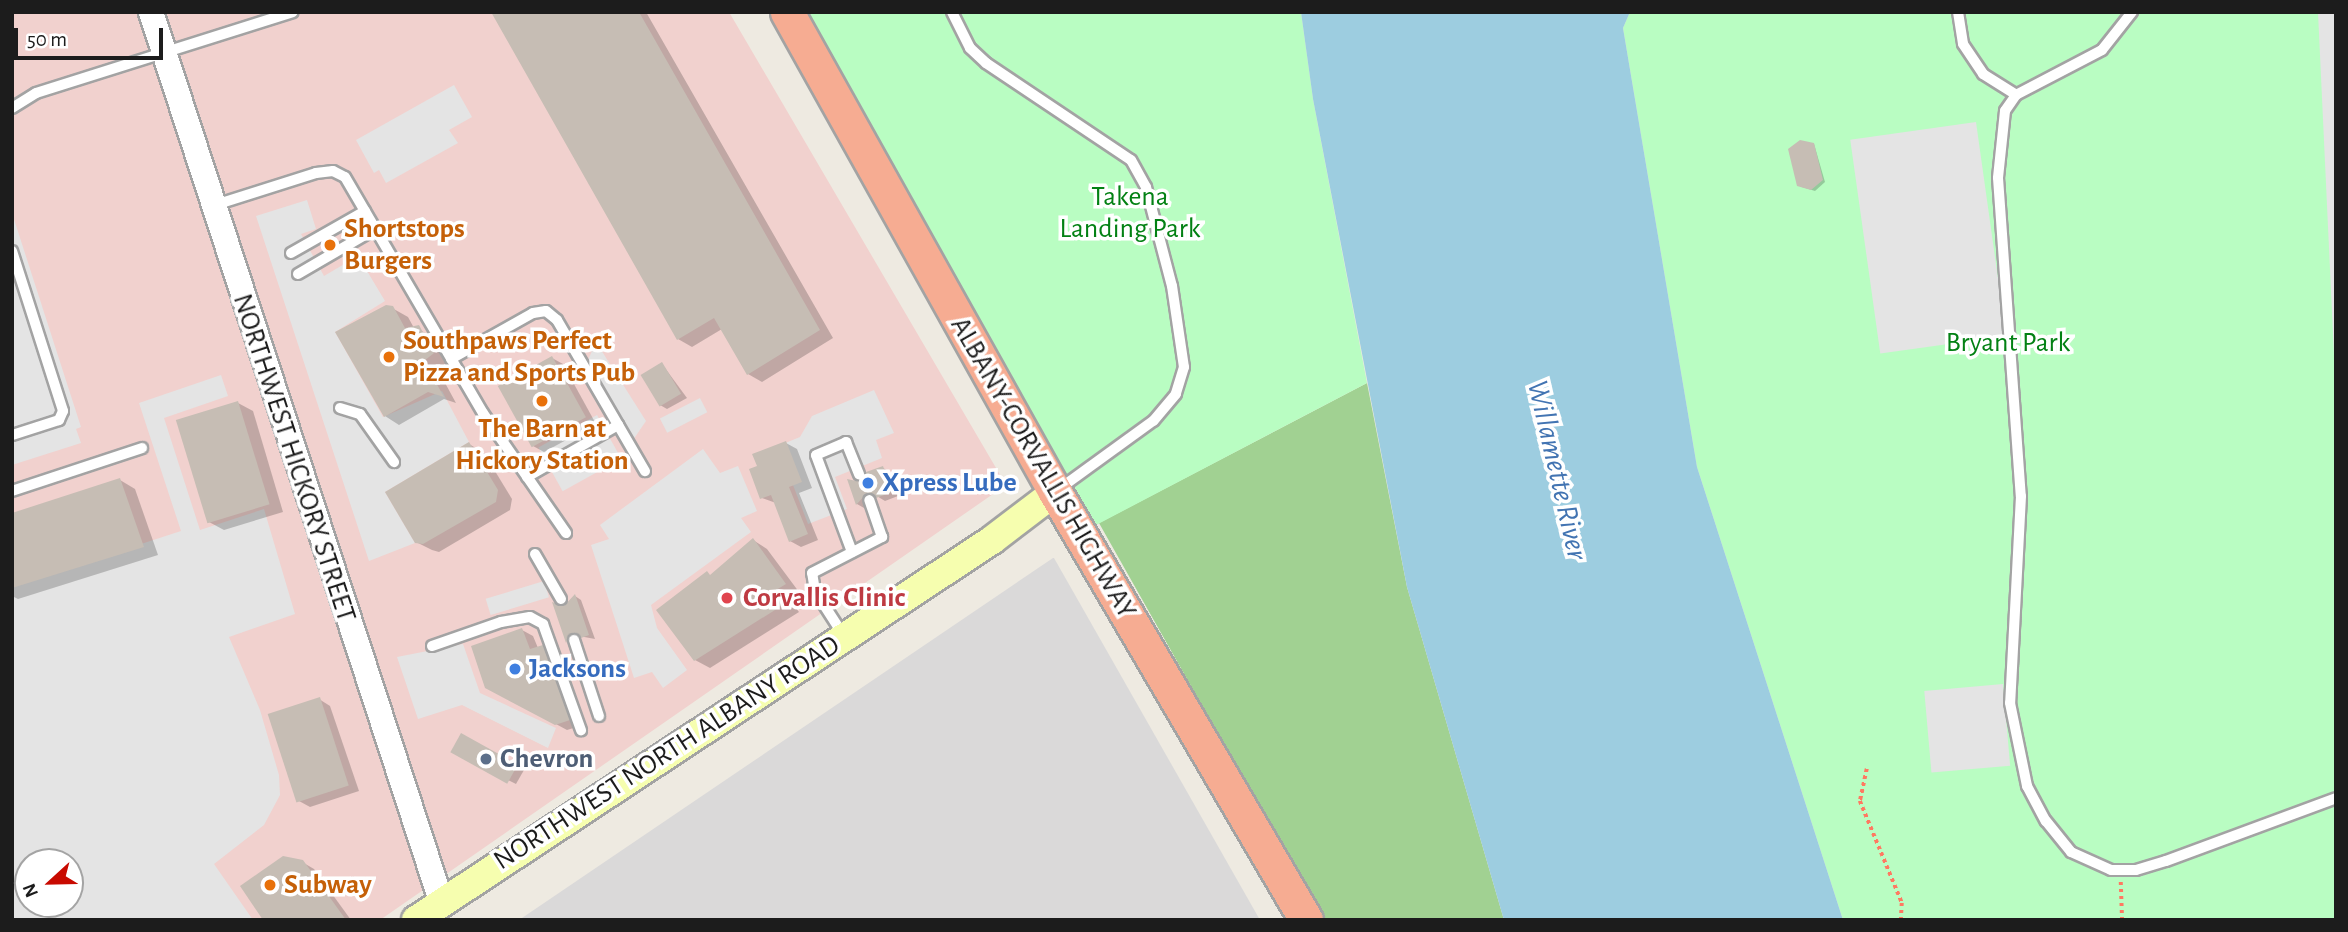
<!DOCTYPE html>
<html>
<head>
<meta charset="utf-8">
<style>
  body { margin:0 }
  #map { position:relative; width:2348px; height:932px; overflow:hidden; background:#eeeae1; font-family:"Alegreya Sans",sans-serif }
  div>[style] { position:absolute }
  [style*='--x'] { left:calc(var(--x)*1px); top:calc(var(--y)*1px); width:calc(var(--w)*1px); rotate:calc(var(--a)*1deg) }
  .residential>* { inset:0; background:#dad9d9 }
  .commercial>* { inset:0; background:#f1d1ce }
  .forest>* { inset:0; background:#a1d192 }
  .park>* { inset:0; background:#b9fdc2 }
  .parking>* { inset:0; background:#e4e4e4; transform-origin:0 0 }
  .water>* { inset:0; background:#9dcde0 }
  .shadow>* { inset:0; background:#0003 }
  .building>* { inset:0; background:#c6bdb4; transform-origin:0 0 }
  .path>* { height:3.5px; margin-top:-1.75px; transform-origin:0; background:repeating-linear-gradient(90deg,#ff7961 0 3.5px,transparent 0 7px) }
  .roads { filter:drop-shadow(2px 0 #a3a3a3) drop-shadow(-2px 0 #a3a3a3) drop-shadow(0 2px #a3a3a3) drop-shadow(0 -2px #a3a3a3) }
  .service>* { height:10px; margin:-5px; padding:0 5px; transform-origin:5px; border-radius:5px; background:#fff }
  .tertiary>* { height:24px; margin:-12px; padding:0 12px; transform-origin:12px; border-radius:12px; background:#fff }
  .secondary>* { height:28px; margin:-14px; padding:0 14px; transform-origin:14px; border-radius:14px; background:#f6feaf }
  .trunk>* { height:33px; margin:-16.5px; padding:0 16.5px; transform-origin:16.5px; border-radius:16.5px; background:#f6ac92 }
  .dots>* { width:19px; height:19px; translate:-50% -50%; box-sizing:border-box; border:4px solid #fff; border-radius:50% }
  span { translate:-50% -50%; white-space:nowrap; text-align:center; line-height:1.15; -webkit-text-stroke:7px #fff; paint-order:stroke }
  .park-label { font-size:28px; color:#038114 }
  .food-label { font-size:28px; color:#c56008; font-weight:700 }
  .left { translate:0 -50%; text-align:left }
  .street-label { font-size:28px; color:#1c1c1c }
  .shop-label { font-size:28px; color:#366cbe; font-weight:700 }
  .health-label { font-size:28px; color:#be3a42; font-weight:700 }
  .service-label { font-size:28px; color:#4e5e75; font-weight:700 }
  .water-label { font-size:30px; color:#4274b2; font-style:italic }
  .frame { position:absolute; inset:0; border:14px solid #1c1c1c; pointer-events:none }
  .north { position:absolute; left:14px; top:848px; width:70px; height:70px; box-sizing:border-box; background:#fff; border:2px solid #a4a4a4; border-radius:50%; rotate:248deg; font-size:19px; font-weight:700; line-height:28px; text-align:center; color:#1c1c1c }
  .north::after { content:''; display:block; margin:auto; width:24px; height:32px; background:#c80a00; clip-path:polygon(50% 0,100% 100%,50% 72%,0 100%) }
  .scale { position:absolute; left:14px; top:28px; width:149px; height:32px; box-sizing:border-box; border:4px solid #1c1c1c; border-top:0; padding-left:9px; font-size:21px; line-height:24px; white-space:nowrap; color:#1c1c1c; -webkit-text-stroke:5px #fff; paint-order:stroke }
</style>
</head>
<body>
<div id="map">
  <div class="residential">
    <div style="clip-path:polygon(1054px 558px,1260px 920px,519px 920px,1053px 558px)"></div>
  </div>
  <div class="commercial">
    <div style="clip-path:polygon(evenodd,12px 12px,729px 12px,1006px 485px,380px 920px,12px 920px,12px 12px,28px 862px,70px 862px,70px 904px,28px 904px,28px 862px)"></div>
  </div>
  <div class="forest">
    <div style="clip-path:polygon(1367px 383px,1407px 587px,1504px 920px,1323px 920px,1099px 523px)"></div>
  </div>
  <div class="park">
    <div style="clip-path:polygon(787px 12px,1301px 12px,1313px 99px,1367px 383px,1079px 534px)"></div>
    <div style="clip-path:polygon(1630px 12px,2336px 12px,2336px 920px,1843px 920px,1697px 467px,1623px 28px)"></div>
  </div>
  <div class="parking">
    <div style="clip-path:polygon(2318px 12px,2336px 12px,2336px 398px)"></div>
    <div style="clip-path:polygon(454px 85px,472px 117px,449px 130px,458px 143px,386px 183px,379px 170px,374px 173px,356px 140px)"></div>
    <div style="left:1976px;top:122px;width:216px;height:127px;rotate:82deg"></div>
    <div style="clip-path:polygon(307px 200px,316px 229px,301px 234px,324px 276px,358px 256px,385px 301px,335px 332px,383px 417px,442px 391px,469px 442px,385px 492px,415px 543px,369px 561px,256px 216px)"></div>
    <div style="clip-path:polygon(12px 213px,81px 427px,76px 429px,81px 443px,12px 465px)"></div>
    <div style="clip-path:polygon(596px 342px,646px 421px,633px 440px,588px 360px)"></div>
    <div style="clip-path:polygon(evenodd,221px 375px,228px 396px,164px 418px,200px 530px,264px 509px,295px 614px,229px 637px,260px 710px,279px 775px,280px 795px,264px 825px,214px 864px,253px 920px,12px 920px,12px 586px,181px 531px,139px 403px,221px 375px,28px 862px,70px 862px,70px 904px,28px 904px,28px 862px)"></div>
    <div style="clip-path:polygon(874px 390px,894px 433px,876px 440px,882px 458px,835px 477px,847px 509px,808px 524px,778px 446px,800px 437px,812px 416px)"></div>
    <div style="left:700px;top:398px;width:16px;height:45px;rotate:63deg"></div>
    <div style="left:597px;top:415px;width:50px;height:67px;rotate:61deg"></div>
    <div style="clip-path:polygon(703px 449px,720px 473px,738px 466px,757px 511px,741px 518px,751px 532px,651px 605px,657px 628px,687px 670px,663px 688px,652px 672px,634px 678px,591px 545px,609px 539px,600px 525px)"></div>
    <div style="left:544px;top:581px;width:17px;height:61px;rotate:73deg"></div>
    <div style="clip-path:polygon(463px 644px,480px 693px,556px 728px,548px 748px,462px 705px,418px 719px,397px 657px)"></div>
    <div style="left:2003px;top:684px;width:82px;height:79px;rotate:85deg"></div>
  </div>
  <div class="water">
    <div style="clip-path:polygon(1301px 12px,1630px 12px,1623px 28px,1697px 467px,1843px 920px,1504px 920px,1407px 587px,1313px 99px)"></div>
  </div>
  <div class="shadow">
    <div style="clip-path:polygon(493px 12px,646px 12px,833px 338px,762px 382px,748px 374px,722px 329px,692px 347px,678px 339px)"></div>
    <div style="clip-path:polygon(1814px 144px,1825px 182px,1815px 191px,1802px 187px)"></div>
    <div style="clip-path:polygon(392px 308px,408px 317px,414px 328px,433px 336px,448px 361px,438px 370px,456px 403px,444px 399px,399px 425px,385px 416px)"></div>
    <div style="clip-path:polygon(552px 358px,563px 364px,596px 424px,544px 452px,533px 446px)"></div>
    <div style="clip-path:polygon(662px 364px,687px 398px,667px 409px,660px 405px)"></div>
    <div style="clip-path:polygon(238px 403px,253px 411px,283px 512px,224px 530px,209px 522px)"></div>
    <div style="clip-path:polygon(786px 443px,797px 449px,812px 488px,799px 493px,818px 540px,801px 547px,790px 541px,776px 503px,762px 498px,759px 467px)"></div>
    <div style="clip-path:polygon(469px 444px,484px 453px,512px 499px,510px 510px,439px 552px,432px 550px,416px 542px)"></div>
    <div style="clip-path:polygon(883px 468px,890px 472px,898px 496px,885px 501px,875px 495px,864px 508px,857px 504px,849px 482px,862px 484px)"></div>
    <div style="clip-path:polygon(120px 480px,135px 489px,158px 555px,18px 599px,12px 596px,12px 517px)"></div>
    <div style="clip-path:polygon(753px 540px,767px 549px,799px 592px,789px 599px,799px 612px,710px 668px,695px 660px,712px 576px)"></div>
    <div style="clip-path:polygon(575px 596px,581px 600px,595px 639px,579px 636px,574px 646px,568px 642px,554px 605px,565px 608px)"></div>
    <div style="clip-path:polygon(522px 630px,533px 636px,538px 648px,553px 653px,580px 726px,567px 730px,498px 693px)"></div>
    <div style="clip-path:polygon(319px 699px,330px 706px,359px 791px,310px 807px,299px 801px)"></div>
    <div style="clip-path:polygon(462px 736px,524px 770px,516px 784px,461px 757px)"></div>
    <div style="clip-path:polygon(302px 862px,314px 869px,351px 920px,265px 920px)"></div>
  </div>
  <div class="building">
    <div style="clip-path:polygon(491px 12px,639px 12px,820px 330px,747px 375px,714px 318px,677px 340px)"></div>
    <div style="clip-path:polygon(1800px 140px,1814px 143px,1823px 180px,1811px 190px,1797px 186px,1788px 149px)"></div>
    <div style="clip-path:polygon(386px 305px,393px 306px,405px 328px,419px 325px,434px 353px,424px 361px,444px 397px,428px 392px,384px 417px,335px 332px)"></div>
    <div style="left:552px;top:356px;width:70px;height:62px;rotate:61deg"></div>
    <div style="left:662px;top:362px;width:37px;height:25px;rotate:59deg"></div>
    <div style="left:238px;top:401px;width:108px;height:65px;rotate:73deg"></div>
    <div style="clip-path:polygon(786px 441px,802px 482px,789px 487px,808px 534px,789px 542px,771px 495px,760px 499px,749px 469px,757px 466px,752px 454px)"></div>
    <div style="clip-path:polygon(469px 442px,498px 490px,496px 502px,423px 544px,415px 543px,385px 492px)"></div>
    <div style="clip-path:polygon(883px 466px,892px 492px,876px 498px,867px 493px,856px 505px,847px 479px,861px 482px,866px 472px)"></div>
    <div style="clip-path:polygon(120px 478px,144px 547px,12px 588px,12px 513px)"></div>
    <div style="clip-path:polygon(753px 538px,786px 584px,776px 590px,786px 603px,694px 661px,656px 610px,707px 571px,710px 575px)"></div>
    <div style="clip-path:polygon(575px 594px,589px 635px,581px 638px,571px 633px,566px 643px,552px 602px,564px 606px)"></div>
    <div style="clip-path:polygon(522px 628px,530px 649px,543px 645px,570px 720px,555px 725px,485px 688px,471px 646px)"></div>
    <div style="left:320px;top:697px;width:93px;height:55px;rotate:72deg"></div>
    <div style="left:461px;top:733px;width:65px;height:22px;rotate:29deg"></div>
    <div style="clip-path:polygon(283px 856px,303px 860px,346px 920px,263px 920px,240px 886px)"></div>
  </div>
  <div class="path">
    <div style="--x:1867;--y:769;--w:33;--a:102"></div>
    <div style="--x:1860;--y:801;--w:110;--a:67.6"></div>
    <div style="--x:1902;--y:903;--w:17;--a:93"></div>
    <div style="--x:2121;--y:882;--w:38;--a:88"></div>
  </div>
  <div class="roads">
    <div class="service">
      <div style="--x:952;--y:12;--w:40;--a:63.4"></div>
      <div style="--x:970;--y:48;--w:22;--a:43"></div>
      <div style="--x:986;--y:63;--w:174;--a:33.8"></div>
      <div style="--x:1131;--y:160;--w:31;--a:61"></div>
      <div style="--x:1146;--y:187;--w:102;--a:75.3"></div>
      <div style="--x:1172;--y:286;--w:82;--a:81.6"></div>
      <div style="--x:1184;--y:367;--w:28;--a:107"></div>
      <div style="--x:1176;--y:394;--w:35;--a:130"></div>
      <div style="--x:1153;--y:421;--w:116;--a:144.1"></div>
      <div style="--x:1958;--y:12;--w:32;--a:81"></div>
      <div style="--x:1963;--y:44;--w:36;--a:56"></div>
      <div style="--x:1983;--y:74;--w:39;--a:32"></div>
      <div style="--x:2132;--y:12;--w:48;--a:128.3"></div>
      <div style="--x:2102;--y:50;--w:97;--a:152.4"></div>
      <div style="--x:2016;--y:95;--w:19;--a:125"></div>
      <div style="--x:2005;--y:111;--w:67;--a:96"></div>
      <div style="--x:1998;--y:178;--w:319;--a:85.9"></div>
      <div style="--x:2021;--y:496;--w:207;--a:93"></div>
      <div style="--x:2010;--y:703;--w:85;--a:78.4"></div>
      <div style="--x:2027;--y:786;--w:40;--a:62"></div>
      <div style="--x:2046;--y:821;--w:40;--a:51"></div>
      <div style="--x:2071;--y:852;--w:44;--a:24.2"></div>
      <div style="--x:2111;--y:870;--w:25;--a:0"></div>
      <div style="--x:2136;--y:870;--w:31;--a:-17"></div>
      <div style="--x:2166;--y:861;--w:181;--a:-20.3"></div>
      <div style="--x:12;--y:108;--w:28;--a:-32"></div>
      <div style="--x:36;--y:93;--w:269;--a:-17.5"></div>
      <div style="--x:215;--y:205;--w:106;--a:-17.6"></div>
      <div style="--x:316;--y:173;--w:17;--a:-7"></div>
      <div style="--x:333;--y:171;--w:13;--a:27"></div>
      <div style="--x:345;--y:177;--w:273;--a:59.7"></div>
      <div style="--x:483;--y:413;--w:146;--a:55.3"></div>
      <div style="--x:12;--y:251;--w:168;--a:72.3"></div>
      <div style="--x:63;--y:411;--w:10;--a:114"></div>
      <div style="--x:59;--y:420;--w:49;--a:162.3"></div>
      <div style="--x:291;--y:253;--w:85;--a:-29.6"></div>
      <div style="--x:298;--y:274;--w:89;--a:-30.3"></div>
      <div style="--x:451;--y:359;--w:94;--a:-29.3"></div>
      <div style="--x:533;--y:313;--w:13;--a:-9"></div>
      <div style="--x:546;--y:311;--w:14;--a:39"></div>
      <div style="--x:557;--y:320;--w:175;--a:59.8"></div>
      <div style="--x:340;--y:408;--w:21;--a:17"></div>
      <div style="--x:360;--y:414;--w:59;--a:54.7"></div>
      <div style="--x:527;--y:477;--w:105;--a:-29.7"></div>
      <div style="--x:12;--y:491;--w:137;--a:-18.3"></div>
      <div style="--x:852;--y:552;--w:103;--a:-110.4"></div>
      <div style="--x:816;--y:455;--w:33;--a:-23"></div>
      <div style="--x:846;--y:442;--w:35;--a:68"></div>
      <div style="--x:535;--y:554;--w:52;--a:60"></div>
      <div style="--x:844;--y:636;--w:54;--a:-122.8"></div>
      <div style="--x:815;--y:591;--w:18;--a:-99"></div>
      <div style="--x:812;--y:573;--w:79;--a:-27.2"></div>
      <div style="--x:882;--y:537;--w:39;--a:-109"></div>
      <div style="--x:574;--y:640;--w:80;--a:71.8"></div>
      <div style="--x:432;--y:646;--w:73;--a:-19.2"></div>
      <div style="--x:501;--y:622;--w:29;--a:-10"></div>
      <div style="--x:530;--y:617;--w:15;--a:28"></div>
      <div style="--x:543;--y:624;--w:113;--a:70.3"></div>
    </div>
    <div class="tertiary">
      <div style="--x:151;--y:12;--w:935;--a:71.93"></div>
    </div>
    <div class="secondary">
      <div style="--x:416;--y:920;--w:690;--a:-33.41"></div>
      <div style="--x:992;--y:540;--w:79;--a:-37.3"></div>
    </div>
    <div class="trunk">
      <div style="--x:787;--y:12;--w:550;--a:60.82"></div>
      <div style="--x:1055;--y:492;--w:496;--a:59.6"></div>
    </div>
  </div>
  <div class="dots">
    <div style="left:330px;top:245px;background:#e8710a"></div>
    <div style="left:389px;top:357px;background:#e8710a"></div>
    <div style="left:542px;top:401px;background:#e8710a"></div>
    <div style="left:868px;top:483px;background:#3f7fe0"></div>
    <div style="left:727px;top:598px;background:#e0444e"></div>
    <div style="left:515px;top:669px;background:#3f7fe0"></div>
    <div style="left:486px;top:759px;background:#5c6f8a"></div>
    <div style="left:270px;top:885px;background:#e8710a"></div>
  </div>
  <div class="park-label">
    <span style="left:1130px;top:213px">Takena<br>Landing Park</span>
    <span style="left:2008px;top:343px">Bryant Park</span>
  </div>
  <div class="food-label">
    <span class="left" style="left:344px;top:245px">Shortstops<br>Burgers</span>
    <span class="left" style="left:403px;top:357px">Southpaws Perfect<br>Pizza and Sports Pub</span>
    <span style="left:542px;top:445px">The Barn at<br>Hickory Station</span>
    <span class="left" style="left:284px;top:885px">Subway</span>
  </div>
  <div class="street-label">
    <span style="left:294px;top:458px;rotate:72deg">NORTHWEST HICKORY STREET</span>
    <span style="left:1043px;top:468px;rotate:60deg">ALBANY-CORVALLIS HIGHWAY</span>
    <span style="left:667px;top:753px;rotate:-33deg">NORTHWEST NORTH ALBANY ROAD</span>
  </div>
  <div class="shop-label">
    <span class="left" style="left:882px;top:483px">Xpress Lube</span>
    <span class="left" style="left:529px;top:669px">Jacksons</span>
  </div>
  <div class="health-label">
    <span class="left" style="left:743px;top:598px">Corvallis Clinic</span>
  </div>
  <div class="service-label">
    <span class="left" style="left:500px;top:759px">Chevron</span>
  </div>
  <div class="water-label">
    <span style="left:1557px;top:470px;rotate:77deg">Willamette River</span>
  </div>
  <div class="frame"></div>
  <div class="north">N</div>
  <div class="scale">50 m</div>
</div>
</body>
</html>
